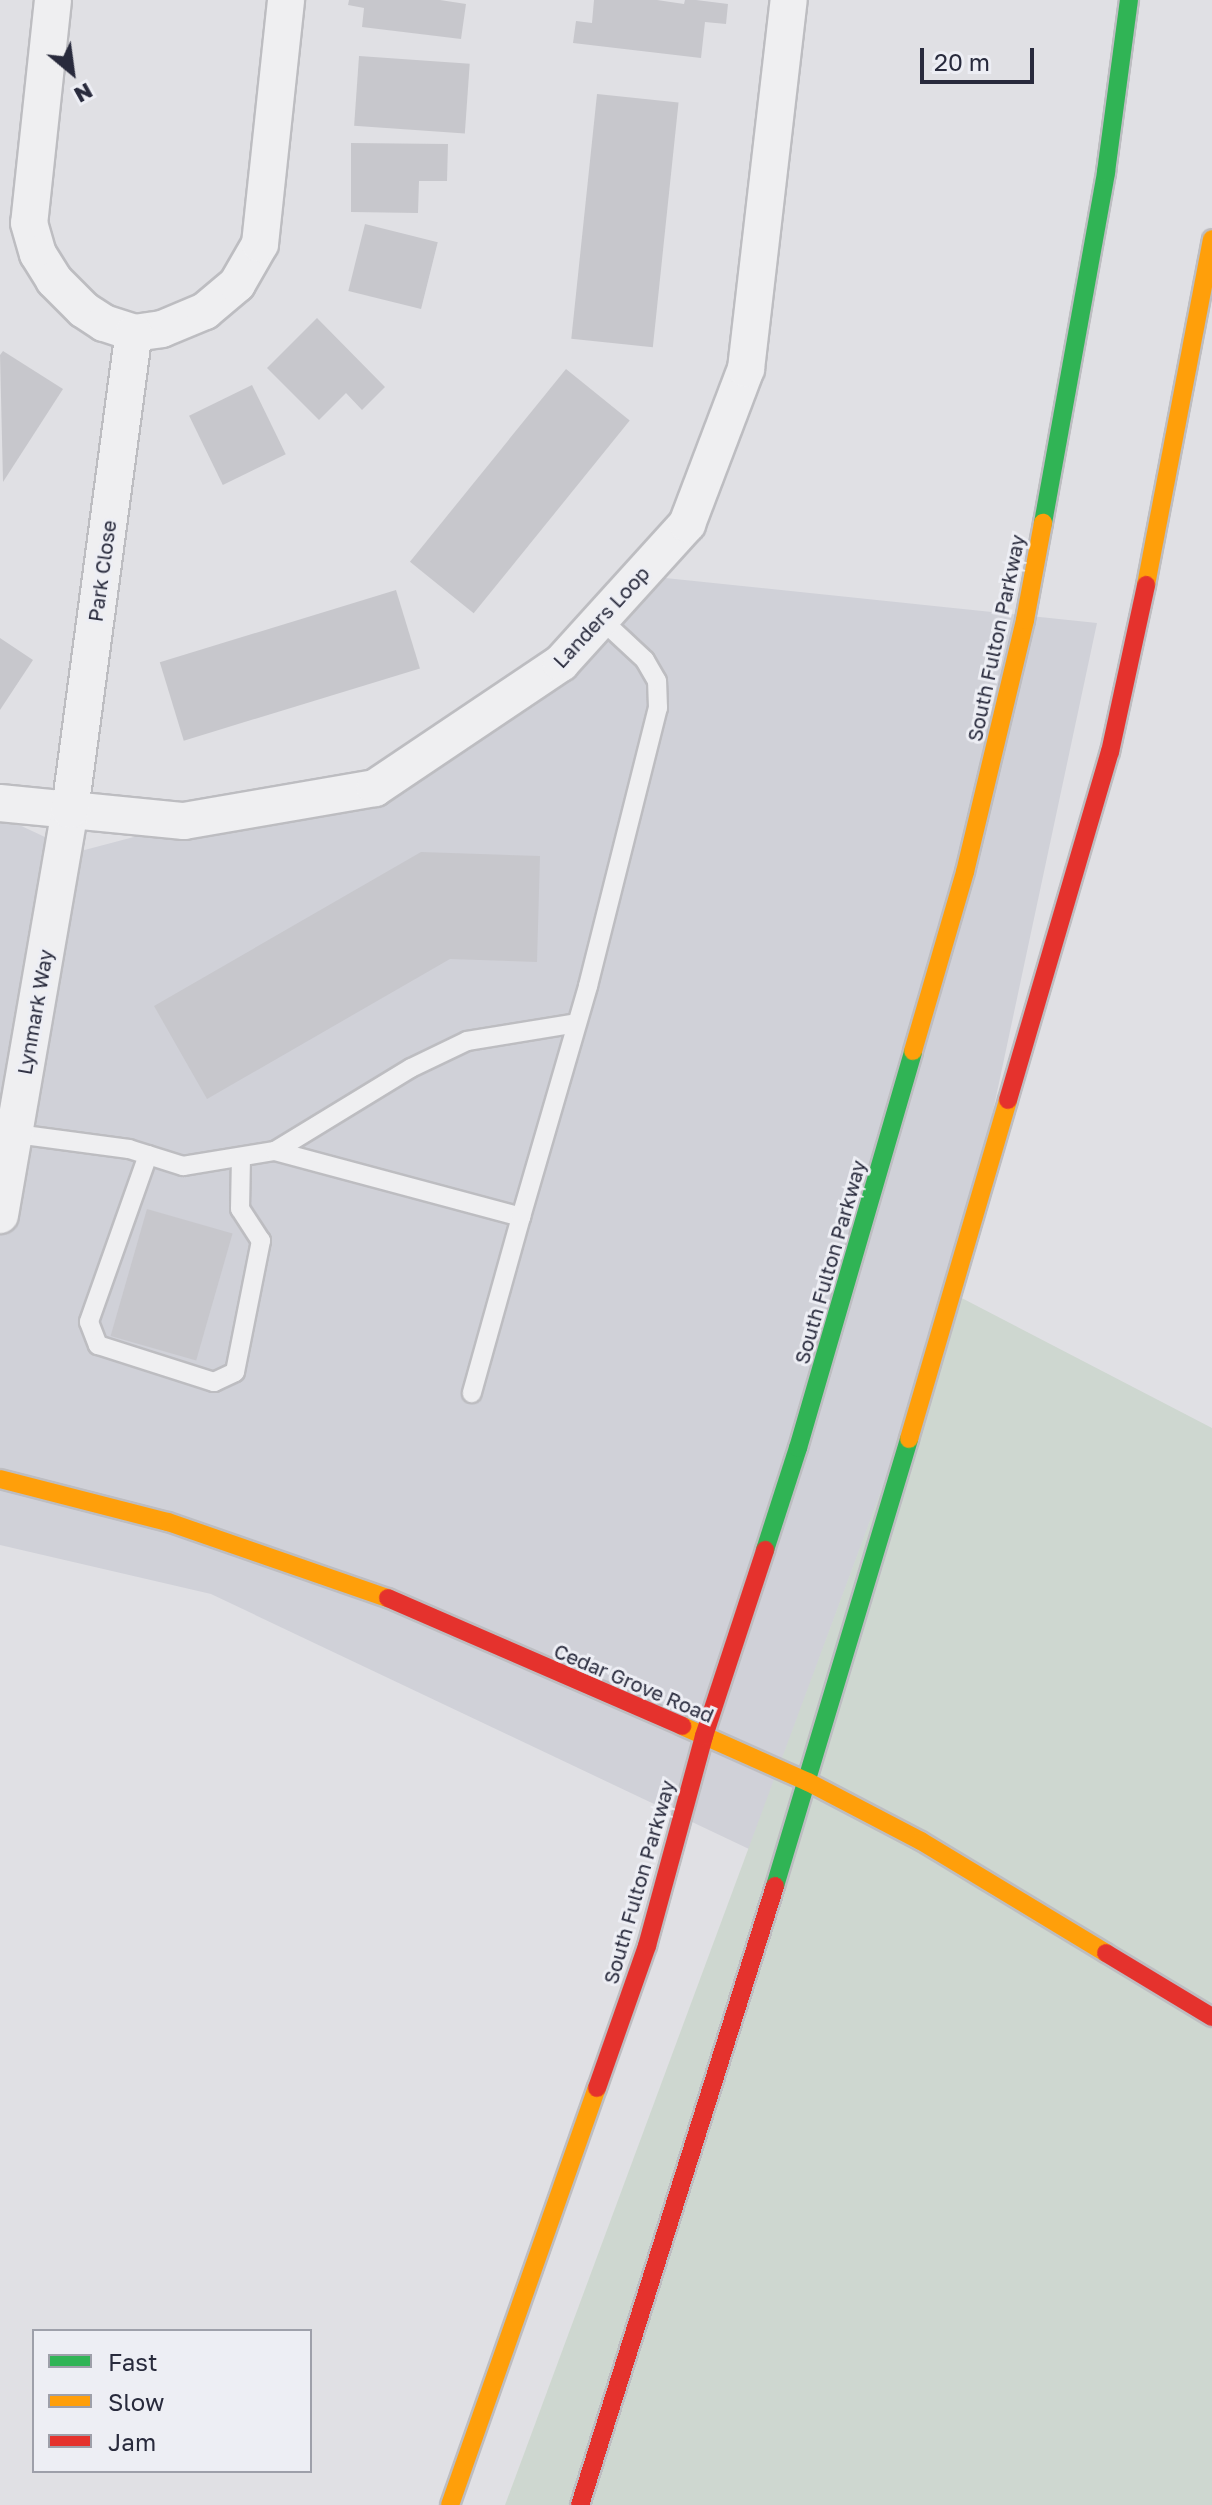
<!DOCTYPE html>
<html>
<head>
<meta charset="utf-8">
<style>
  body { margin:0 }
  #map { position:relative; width:1212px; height:2505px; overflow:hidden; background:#e0e0e4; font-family:"Golos Text",sans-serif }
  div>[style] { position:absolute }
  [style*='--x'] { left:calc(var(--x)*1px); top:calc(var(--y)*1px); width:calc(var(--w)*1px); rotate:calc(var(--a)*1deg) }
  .built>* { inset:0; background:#d0d1d8 }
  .green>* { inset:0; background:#ced7d0 }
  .building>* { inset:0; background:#c7c7cc; transform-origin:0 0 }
  .roads { filter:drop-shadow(2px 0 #bdbdc1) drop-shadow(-2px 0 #bdbdc1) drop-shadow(0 2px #bdbdc1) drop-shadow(0 -2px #bdbdc1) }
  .lane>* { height:18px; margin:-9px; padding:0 9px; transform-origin:9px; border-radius:9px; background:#efeff1 }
  .street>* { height:36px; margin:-18px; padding:0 18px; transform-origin:18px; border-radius:18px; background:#efeff1 }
  .fast>* { height:18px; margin:-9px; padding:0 9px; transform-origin:9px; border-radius:9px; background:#30b455 }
  .slow>* { height:18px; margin:-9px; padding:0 9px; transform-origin:9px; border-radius:9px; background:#ff9f0a }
  .jam>* { height:18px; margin:-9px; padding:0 9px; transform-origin:9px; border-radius:9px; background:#e5322d }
  span { translate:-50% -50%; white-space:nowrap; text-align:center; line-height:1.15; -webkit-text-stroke:6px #edeef4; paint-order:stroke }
  .street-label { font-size:20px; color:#282a3c }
  .legend { position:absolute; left:32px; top:2329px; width:280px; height:144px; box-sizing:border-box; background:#edeef4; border:2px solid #9ea0aa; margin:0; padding:10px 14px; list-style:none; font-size:24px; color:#282a3c }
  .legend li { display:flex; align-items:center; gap:16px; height:40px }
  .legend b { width:40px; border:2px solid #9ea0aa }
  .north { position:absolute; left:32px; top:32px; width:80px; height:80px; -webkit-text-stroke:6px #edeef4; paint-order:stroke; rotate:151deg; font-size:22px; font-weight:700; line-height:32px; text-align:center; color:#282a3c }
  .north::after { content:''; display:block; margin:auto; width:28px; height:36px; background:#282a3c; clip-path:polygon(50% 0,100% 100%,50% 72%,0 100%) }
  .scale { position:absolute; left:920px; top:48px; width:114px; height:36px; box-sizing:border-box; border:4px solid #282a3c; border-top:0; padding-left:10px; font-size:24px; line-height:28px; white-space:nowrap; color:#282a3c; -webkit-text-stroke:6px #edeef4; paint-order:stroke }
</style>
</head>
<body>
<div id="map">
  <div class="built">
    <div style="clip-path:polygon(646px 576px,1097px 623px,954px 1294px,749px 1849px,211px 1594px,0 1545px,0 816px,77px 852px,414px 763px)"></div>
  </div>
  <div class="green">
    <div style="clip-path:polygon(954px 1294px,1212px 1428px,1212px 2505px,505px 2505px)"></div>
  </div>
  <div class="building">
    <div style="clip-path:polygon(349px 0,440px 0,466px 4px,461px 39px,362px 27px,364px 8px,348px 5px)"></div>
    <div style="clip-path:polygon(594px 0,657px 0,684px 4px,685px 0,696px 0,728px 4px,726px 24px,705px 22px,701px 58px,573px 43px,576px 21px,592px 23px)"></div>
    <div style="left:359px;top:56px;width:111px;height:70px;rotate:4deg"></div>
    <div style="left:597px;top:94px;width:82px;height:246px;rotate:6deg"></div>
    <div style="clip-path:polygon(351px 143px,448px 144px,447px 181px,419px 181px,418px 213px,351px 212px)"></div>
    <div style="left:365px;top:224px;width:75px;height:69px;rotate:14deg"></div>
    <div style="clip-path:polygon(317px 318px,385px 387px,362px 410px,346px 393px,319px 420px,267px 368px)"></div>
    <div style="clip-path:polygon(3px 351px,63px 389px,3px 482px,0 355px)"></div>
    <div style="left:566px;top:369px;width:82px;height:248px;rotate:39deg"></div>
    <div style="left:252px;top:385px;width:77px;height:70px;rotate:64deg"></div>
    <div style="left:396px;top:590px;width:82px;height:247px;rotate:73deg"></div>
    <div style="clip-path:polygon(0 638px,33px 660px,0 710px)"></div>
    <div style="clip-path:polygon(421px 852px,540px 856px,537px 962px,450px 959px,207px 1099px,154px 1006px)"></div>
    <div style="left:147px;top:1209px;width:89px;height:132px;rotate:16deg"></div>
  </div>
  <div class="roads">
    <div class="lane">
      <div style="--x:9;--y:1133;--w:121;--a:7.6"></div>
      <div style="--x:129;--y:1149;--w:57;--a:17.5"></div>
      <div style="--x:183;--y:1166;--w:93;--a:-9.3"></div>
      <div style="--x:275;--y:1151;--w:255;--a:15"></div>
      <div style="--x:521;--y:1217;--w:183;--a:105.6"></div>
      <div style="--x:275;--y:1151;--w:159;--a:-31.4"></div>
      <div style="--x:411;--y:1068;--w:62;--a:-25.7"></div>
      <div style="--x:467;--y:1041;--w:111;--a:-9.3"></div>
      <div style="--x:148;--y:1155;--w:177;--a:109.5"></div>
      <div style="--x:89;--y:1322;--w:25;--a:69"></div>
      <div style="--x:98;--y:1345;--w:122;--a:17.7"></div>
      <div style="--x:214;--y:1382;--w:23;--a:-25"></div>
      <div style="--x:235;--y:1372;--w:134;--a:-78.8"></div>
      <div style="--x:261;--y:1241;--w:38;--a:-123"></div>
      <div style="--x:240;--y:1209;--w:52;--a:-88.9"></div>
      <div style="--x:521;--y:1217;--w:241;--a:-73.8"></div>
      <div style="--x:588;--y:986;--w:287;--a:-75.9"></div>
      <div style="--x:658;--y:708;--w:27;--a:-92"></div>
      <div style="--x:657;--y:681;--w:24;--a:-120"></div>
      <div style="--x:645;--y:660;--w:60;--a:-137"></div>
    </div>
    <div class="street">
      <div style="--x:53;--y:0;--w:224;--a:96.1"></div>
      <div style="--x:29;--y:223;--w:32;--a:74"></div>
      <div style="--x:38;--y:254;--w:31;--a:58"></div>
      <div style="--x:54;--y:280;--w:42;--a:45"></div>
      <div style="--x:84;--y:310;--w:24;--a:33"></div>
      <div style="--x:104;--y:323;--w:32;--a:18"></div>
      <div style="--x:134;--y:333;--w:28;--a:-8"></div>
      <div style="--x:162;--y:329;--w:47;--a:-22.7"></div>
      <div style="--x:205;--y:311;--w:42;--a:-40.2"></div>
      <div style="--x:237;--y:284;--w:46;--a:-60.1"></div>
      <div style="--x:260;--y:244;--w:245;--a:-83.9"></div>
      <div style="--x:0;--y:803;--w:185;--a:5.6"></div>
      <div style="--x:184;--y:821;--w:194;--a:-9.8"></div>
      <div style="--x:375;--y:788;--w:224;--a:-33.9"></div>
      <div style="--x:561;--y:663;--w:188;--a:-47.8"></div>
      <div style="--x:687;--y:524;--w:166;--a:-69.2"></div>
      <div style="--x:746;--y:369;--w:371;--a:-83.4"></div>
      <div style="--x:0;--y:1215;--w:411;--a:-80.2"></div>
      <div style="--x:70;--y:810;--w:481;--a:-82.4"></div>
    </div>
    <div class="fast">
      <div style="--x:1043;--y:523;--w:357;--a:-79.8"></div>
      <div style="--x:1106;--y:172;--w:174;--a:-82.4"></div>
      <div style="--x:765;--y:1550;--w:107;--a:-72.1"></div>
      <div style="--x:798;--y:1448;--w:413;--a:-73.8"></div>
      <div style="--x:775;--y:1886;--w:467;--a:-73.3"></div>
    </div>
    <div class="slow">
      <div style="--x:1146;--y:585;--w:352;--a:-79.2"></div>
      <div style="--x:913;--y:1051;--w:186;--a:-73.8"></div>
      <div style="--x:965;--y:872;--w:259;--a:-76.6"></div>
      <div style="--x:1025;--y:620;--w:99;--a:-79.5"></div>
      <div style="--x:909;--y:1439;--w:353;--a:-73.7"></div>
      <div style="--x:0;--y:1479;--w:173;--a:14.4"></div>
      <div style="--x:168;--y:1522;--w:233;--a:19.1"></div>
      <div style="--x:682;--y:1726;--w:138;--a:24"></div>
      <div style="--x:808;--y:1782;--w:127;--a:27.6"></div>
      <div style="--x:921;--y:1841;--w:216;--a:31.2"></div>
      <div style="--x:450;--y:2505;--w:442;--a:-70.6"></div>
    </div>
    <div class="jam">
      <div style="--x:1008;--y:1100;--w:363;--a:-73.7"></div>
      <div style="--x:1110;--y:752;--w:171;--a:-77.8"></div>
      <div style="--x:388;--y:1598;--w:321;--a:23.5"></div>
      <div style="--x:1106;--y:1953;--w:124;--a:31.1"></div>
      <div style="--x:597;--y:2088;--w:151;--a:-70.6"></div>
      <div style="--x:647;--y:1946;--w:218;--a:-74.8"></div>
      <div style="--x:704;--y:1736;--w:196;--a:-71.8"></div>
      <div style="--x:580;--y:2505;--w:649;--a:-72.51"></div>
    </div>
  </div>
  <div class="street-label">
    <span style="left:102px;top:571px;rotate:-82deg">Park Close</span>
    <span style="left:601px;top:617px;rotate:-47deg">Landers Loop</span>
    <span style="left:996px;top:638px;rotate:-78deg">South Fulton Parkway</span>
    <span style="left:35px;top:1012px;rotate:-80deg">Lynmark Way</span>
    <span style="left:830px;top:1262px;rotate:-74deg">South Fulton Parkway</span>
    <span style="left:634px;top:1683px;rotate:23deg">Cedar Grove Road</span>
    <span style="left:639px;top:1882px;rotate:-74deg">South Fulton Parkway</span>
  </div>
  <ul class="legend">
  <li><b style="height:10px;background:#30b455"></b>Fast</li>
  <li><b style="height:10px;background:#ff9f0a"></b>Slow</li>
  <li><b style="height:10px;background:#e5322d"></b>Jam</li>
  </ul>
  <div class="north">N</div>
  <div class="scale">20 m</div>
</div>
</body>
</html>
